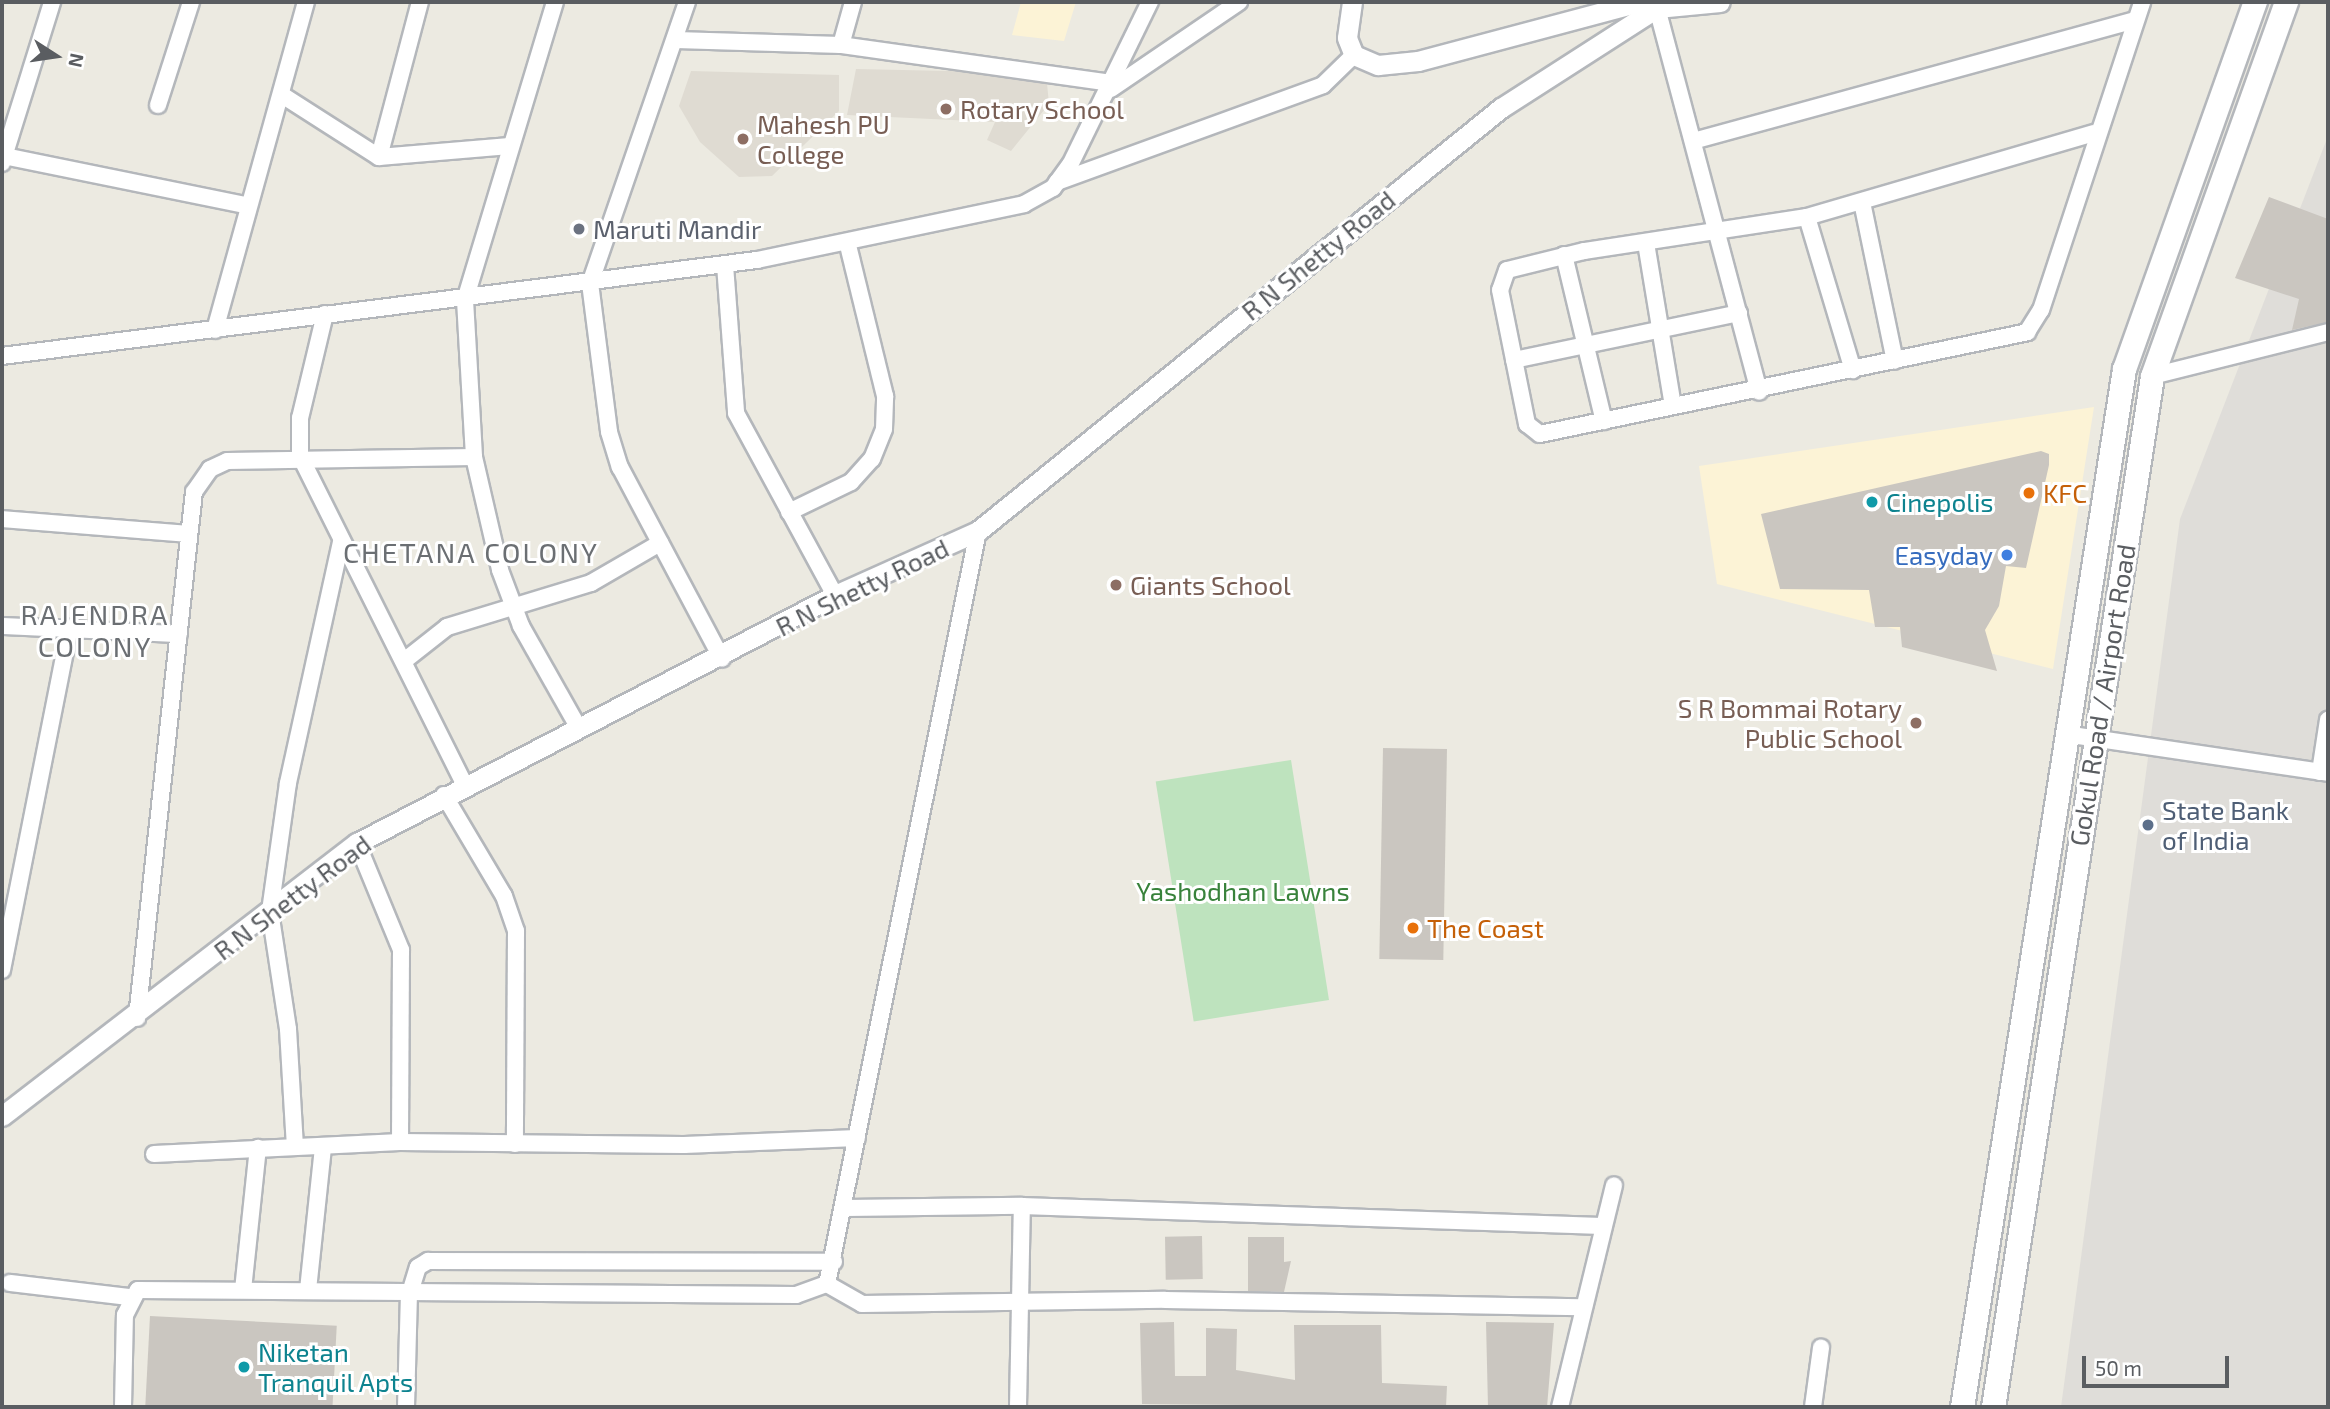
<!DOCTYPE html>
<html>
<head>
<meta charset="utf-8">
<style>
  body { margin:0 }
  #map { position:relative; width:2330px; height:1409px; overflow:hidden; background:#eceae1; font-family:"Exo 2",sans-serif }
  div>[style] { position:absolute }
  [style*='--x'] { left:calc(var(--x)*1px); top:calc(var(--y)*1px); width:calc(var(--w)*1px); rotate:calc(var(--a)*1deg) }
  .commercial>* { inset:0; background:#fcf3d6 }
  .industrial>* { inset:0; background:#dfddd9 }
  .education>* { inset:0; background:#dfdbd2 }
  .green>* { inset:0; background:#bee3be; transform-origin:0 0 }
  .building>* { inset:0; background:#cac6c0; transform-origin:0 0 }
  .roads { filter:drop-shadow(2px 0 #b4b7bb) drop-shadow(-2px 0 #b4b7bb) drop-shadow(0 2px #b4b7bb) drop-shadow(0 -2px #b4b7bb) }
  .minor>* { height:16px; margin:-8px; padding:0 8px; transform-origin:8px; border-radius:8px; background:#fff }
  .tertiary>* { height:19px; margin:-9.5px; padding:0 9.5px; transform-origin:9.5px; border-radius:9.5px; background:#fff }
  .secondary>* { height:23px; margin:-11.5px; padding:0 11.5px; transform-origin:11.5px; border-radius:11.5px; background:#fff }
  .dots>* { width:19px; height:19px; translate:-50% -50%; box-sizing:border-box; border:4px solid #fff; border-radius:50% }
  span { translate:-50% -50%; white-space:nowrap; text-align:center; line-height:1.15; -webkit-text-stroke:6px #fff; paint-order:stroke }
  .education-label { font-size:26px; color:#785e54 }
  .left { translate:0 -50%; text-align:left }
  .right { translate:-100% -50%; text-align:right }
  .worship-label { font-size:26px; color:#5b616d }
  .street-label { font-size:26px; color:#5a5d61 }
  .food-label { font-size:26px; color:#c56008 }
  .culture-label { font-size:26px; color:#0d838f }
  .shop-label { font-size:26px; color:#366cbe }
  .service-label { font-size:26px; color:#4e5e75 }
  .park-label { font-size:26px; color:#38823b }
  .neighbourhood-label { font-size:28px; color:#6b6f73; letter-spacing:2px }
  .frame { position:absolute; inset:0; border:4px solid #5a5d61; pointer-events:none }
  .north { position:absolute; left:21px; top:21px; width:70px; height:70px; -webkit-text-stroke:5px #fff; paint-order:stroke; rotate:102deg; font-size:19px; font-weight:700; line-height:28px; text-align:center; color:#5a5d61 }
  .north::after { content:''; display:block; margin:auto; width:24px; height:32px; background:#5a5d61; clip-path:polygon(50% 0,100% 100%,50% 72%,0 100%) }
  .scale { position:absolute; left:2082px; top:1356px; width:147px; height:32px; box-sizing:border-box; border:4px solid #5a5d61; border-top:0; padding-left:9px; font-size:21px; line-height:24px; white-space:nowrap; color:#5a5d61; -webkit-text-stroke:5px #fff; paint-order:stroke }
</style>
</head>
<body>
<div id="map">
  <div class="commercial">
    <div style="clip-path:polygon(1021px 2px,1076px 2px,1064px 41px,1012px 35px)"></div>
    <div style="clip-path:polygon(2094px 407px,2053px 669px,1717px 584px,1699px 466px)"></div>
  </div>
  <div class="industrial">
    <div style="clip-path:polygon(2328px 136px,2328px 1407px,2061px 1407px,2180px 519px)"></div>
  </div>
  <div class="education">
    <div style="clip-path:polygon(856px 69px,1046px 73px,1049px 104px,1011px 151px,987px 140px,995px 122px,847px 115px)"></div>
    <div style="clip-path:polygon(691px 71px,839px 75px,839px 111px,772px 176px,739px 177px,700px 142px,679px 106px)"></div>
  </div>
  <div class="green">
    <div style="left:1291px;top:760px;width:243px;height:137px;rotate:81deg"></div>
  </div>
  <div class="building">
    <div style="clip-path:polygon(2269px 197px,2328px 219px,2328px 322px,2292px 330px,2299px 299px,2235px 278px)"></div>
    <div style="clip-path:polygon(2041px 451px,2049px 454px,2049px 465px,2026px 568px,2006px 566px,1999px 606px,1985px 630px,1997px 671px,1902px 647px,1900px 627px,1875px 627px,1869px 590px,1780px 589px,1761px 514px)"></div>
    <div style="left:1383px;top:748px;width:64px;height:211px;rotate:1deg"></div>
    <div style="left:1202px;top:1236px;width:43px;height:37px;rotate:89deg"></div>
    <div style="clip-path:polygon(1248px 1237px,1284px 1237px,1284px 1262px,1291px 1261px,1284px 1292px,1248px 1291px)"></div>
    <div style="left:150px;top:1316px;width:187px;height:91px;rotate:3deg"></div>
    <div style="clip-path:polygon(1174px 1322px,1175px 1376px,1206px 1376px,1206px 1328px,1237px 1329px,1236px 1370px,1295px 1380px,1294px 1325px,1381px 1325px,1382px 1383px,1447px 1386px,1446px 1407px,1142px 1404px,1140px 1323px)"></div>
    <div style="clip-path:polygon(1486px 1322px,1554px 1323px,1547px 1407px,1488px 1407px)"></div>
  </div>
  <div class="roads">
    <div class="minor">
      <div style="--x:555;--y:2;--w:311;--a:106.8"></div>
      <div style="--x:465;--y:300;--w:157;--a:86.7"></div>
      <div style="--x:474;--y:457;--w:116;--a:77"></div>
      <div style="--x:500;--y:570;--w:60;--a:69.4"></div>
      <div style="--x:521;--y:626;--w:114;--a:60.5"></div>
      <div style="--x:687;--y:2;--w:297;--a:109"></div>
      <div style="--x:590;--y:283;--w:150;--a:82.7"></div>
      <div style="--x:609;--y:432;--w:37;--a:73"></div>
      <div style="--x:620;--y:467;--w:217;--a:62"></div>
      <div style="--x:1657;--y:8;--w:397;--a:75.1"></div>
      <div style="--x:676;--y:40;--w:165;--a:1.7"></div>
      <div style="--x:841;--y:45;--w:45;--a:-74.4"></div>
      <div style="--x:841;--y:45;--w:274;--a:8"></div>
      <div style="--x:1111;--y:89;--w:155;--a:-34.2"></div>
      <div style="--x:282;--y:95;--w:115;--a:32.6"></div>
      <div style="--x:379;--y:157;--w:131;--a:-4.8"></div>
      <div style="--x:158;--y:105;--w:108;--a:-72.2"></div>
      <div style="--x:2094;--y:133;--w:299;--a:163.7"></div>
      <div style="--x:1807;--y:217;--w:226;--a:171.3"></div>
      <div style="--x:1584;--y:251;--w:79;--a:166.1"></div>
      <div style="--x:1507;--y:270;--w:21;--a:109"></div>
      <div style="--x:1500;--y:290;--w:137;--a:78.6"></div>
      <div style="--x:1527;--y:424;--w:16;--a:38"></div>
      <div style="--x:1540;--y:434;--w:498;--a:-11.8"></div>
      <div style="--x:2027;--y:332;--w:26;--a:-58"></div>
      <div style="--x:2041;--y:310;--w:324;--a:-71.8"></div>
      <div style="--x:1693;--y:141;--w:459;--a:-15.3"></div>
      <div style="--x:4;--y:156;--w:246;--a:11.5"></div>
      <div style="--x:379;--y:157;--w:160;--a:-75.2"></div>
      <div style="--x:2;--y:163;--w:169;--a:-72.7"></div>
      <div style="--x:1057;--y:182;--w:283;--a:-20"></div>
      <div style="--x:1323;--y:85;--w:43;--a:-44.1"></div>
      <div style="--x:1862;--y:202;--w:162;--a:78.3"></div>
      <div style="--x:1807;--y:217;--w:160;--a:73.3"></div>
      <div style="--x:1646;--y:243;--w:165;--a:80.6"></div>
      <div style="--x:1564;--y:255;--w:171;--a:76.5"></div>
      <div style="--x:725;--y:265;--w:148;--a:85.7"></div>
      <div style="--x:736;--y:413;--w:207;--a:61.5"></div>
      <div style="--x:325;--y:314;--w:107;--a:103.5"></div>
      <div style="--x:300;--y:418;--w:38;--a:90"></div>
      <div style="--x:300;--y:456;--w:366;--a:63.4"></div>
      <div style="--x:215;--y:330;--w:340;--a:-74.5"></div>
      <div style="--x:2;--y:356;--w:761;--a:-7.25"></div>
      <div style="--x:757;--y:260;--w:273;--a:-11.8"></div>
      <div style="--x:1024;--y:204;--w:33;--a:-29"></div>
      <div style="--x:1053;--y:188;--w:29;--a:-54"></div>
      <div style="--x:1070;--y:165;--w:182;--a:-63.9"></div>
      <div style="--x:1514;--y:360;--w:230;--a:-11.8"></div>
      <div style="--x:2152;--y:376;--w:181;--a:-14"></div>
      <div style="--x:789;--y:512;--w:69;--a:-25.8"></div>
      <div style="--x:851;--y:482;--w:31;--a:-48"></div>
      <div style="--x:872;--y:459;--w:32;--a:-68"></div>
      <div style="--x:884;--y:429;--w:33;--a:-88"></div>
      <div style="--x:885;--y:396;--w:155;--a:-103.8"></div>
      <div style="--x:2;--y:519;--w:186;--a:4.6"></div>
      <div style="--x:2;--y:626;--w:177;--a:2.6"></div>
      <div style="--x:404;--y:661;--w:55;--a:-38.3"></div>
      <div style="--x:447;--y:627;--w:151;--a:-17"></div>
      <div style="--x:591;--y:583;--w:80;--a:-30.1"></div>
      <div style="--x:2065;--y:734;--w:266;--a:8.4"></div>
      <div style="--x:2320;--y:772;--w:53;--a:-81.3"></div>
      <div style="--x:444;--y:795;--w:117;--a:59.3"></div>
      <div style="--x:504;--y:896;--w:37;--a:71"></div>
      <div style="--x:516;--y:931;--w:213;--a:90.3"></div>
      <div style="--x:357;--y:843;--w:116;--a:67.6"></div>
      <div style="--x:401;--y:950;--w:192;--a:90.3"></div>
      <div style="--x:2;--y:970;--w:349;--a:-78.8"></div>
      <div style="--x:137;--y:1018;--w:529;--a:-83.82"></div>
      <div style="--x:194;--y:492;--w:28;--a:-55"></div>
      <div style="--x:210;--y:469;--w:19;--a:-25"></div>
      <div style="--x:227;--y:461;--w:247;--a:-0.9"></div>
      <div style="--x:295;--y:1147;--w:118;--a:-93.4"></div>
      <div style="--x:288;--y:1029;--w:119;--a:-98.7"></div>
      <div style="--x:270;--y:911;--w:129;--a:-82"></div>
      <div style="--x:288;--y:783;--w:247;--a:-77.6"></div>
      <div style="--x:154;--y:1154;--w:246;--a:-2.8"></div>
      <div style="--x:400;--y:1142;--w:284;--a:0.6"></div>
      <div style="--x:684;--y:1145;--w:173;--a:-2.3"></div>
      <div style="--x:846;--y:1208;--w:176;--a:-0.7"></div>
      <div style="--x:1022;--y:1206;--w:580;--a:1.97"></div>
      <div style="--x:10;--y:1283;--w:120;--a:6.7"></div>
      <div style="--x:827;--y:1284;--w:40;--a:29.7"></div>
      <div style="--x:862;--y:1304;--w:303;--a:-0.8"></div>
      <div style="--x:1165;--y:1300;--w:416;--a:1"></div>
      <div style="--x:243;--y:1290;--w:143;--a:-84"></div>
      <div style="--x:308;--y:1290;--w:144;--a:-84"></div>
      <div style="--x:123;--y:1407;--w:92;--a:-88.8"></div>
      <div style="--x:125;--y:1315;--w:28;--a:-63"></div>
      <div style="--x:138;--y:1290;--w:658;--a:0.44"></div>
      <div style="--x:796;--y:1295;--w:33;--a:-20"></div>
      <div style="--x:827;--y:1284;--w:768;--a:-78.66"></div>
      <div style="--x:406;--y:1407;--w:111;--a:-88.5"></div>
      <div style="--x:409;--y:1296;--w:30;--a:-73"></div>
      <div style="--x:418;--y:1267;--w:12;--a:-31"></div>
      <div style="--x:428;--y:1261;--w:406;--a:0.1"></div>
      <div style="--x:1018;--y:1407;--w:201;--a:-88.9"></div>
      <div style="--x:1560;--y:1407;--w:228;--a:-76.3"></div>
      <div style="--x:1813;--y:1407;--w:60;--a:-82.3"></div>
    </div>
    <div class="tertiary">
      <div style="--x:1352;--y:2;--w:36;--a:98"></div>
      <div style="--x:1347;--y:38;--w:18;--a:68"></div>
      <div style="--x:1354;--y:55;--w:26;--a:23"></div>
      <div style="--x:1378;--y:65;--w:40;--a:-5.7"></div>
      <div style="--x:1418;--y:61;--w:226;--a:-14.9"></div>
      <div style="--x:1636;--y:3;--w:22;--a:13"></div>
      <div style="--x:2;--y:1116;--w:448;--a:-37.6"></div>
      <div style="--x:357;--y:843;--w:539;--a:-27.42"></div>
      <div style="--x:835;--y:595;--w:157;--a:-24.1"></div>
      <div style="--x:978;--y:531;--w:673;--a:-38.97"></div>
      <div style="--x:1501;--y:108;--w:185;--a:-32.7"></div>
      <div style="--x:1657;--y:8;--w:63;--a:-5.4"></div>
    </div>
    <div class="secondary">
      <div style="--x:1962;--y:1407;--w:1051;--a:-81.13"></div>
      <div style="--x:2124;--y:369;--w:390;--a:-70.4"></div>
      <div style="--x:1993;--y:1407;--w:1043;--a:-81.23"></div>
      <div style="--x:2152;--y:376;--w:397;--a:-70.3"></div>
    </div>
  </div>
  <div class="dots">
    <div style="left:946px;top:109px;background:#8d6e63"></div>
    <div style="left:743px;top:139px;background:#8d6e63"></div>
    <div style="left:579px;top:229px;background:#6b7280"></div>
    <div style="left:2029px;top:493px;background:#e8710a"></div>
    <div style="left:1872px;top:502px;background:#0f9aa8"></div>
    <div style="left:2007px;top:555px;background:#3f7fe0"></div>
    <div style="left:1116px;top:585px;background:#8d6e63"></div>
    <div style="left:1916px;top:723px;background:#8d6e63"></div>
    <div style="left:2148px;top:825px;background:#5c6f8a"></div>
    <div style="left:1413px;top:928px;background:#e8710a"></div>
    <div style="left:244px;top:1367px;background:#0f9aa8"></div>
  </div>
  <div class="education-label">
    <span class="left" style="left:960px;top:109px">Rotary School</span>
    <span class="left" style="left:757px;top:139px">Mahesh PU<br>College</span>
    <span class="left" style="left:1130px;top:585px">Giants School</span>
    <span class="right" style="left:1902px;top:723px">S R Bommai Rotary<br>Public School</span>
  </div>
  <div class="worship-label">
    <span class="left" style="left:593px;top:229px">Maruti Mandir</span>
  </div>
  <div class="street-label">
    <span style="left:1318px;top:255px;rotate:-39deg">R N Shetty Road</span>
    <span style="left:862px;top:587px;rotate:-26deg">R N Shetty Road</span>
    <span style="left:2102px;top:695px;rotate:-81deg">Gokul Road / Airport Road</span>
    <span style="left:292px;top:897px;rotate:-37deg">R N Shetty Road</span>
  </div>
  <div class="food-label">
    <span class="left" style="left:2043px;top:493px">KFC</span>
    <span class="left" style="left:1427px;top:928px">The Coast</span>
  </div>
  <div class="culture-label">
    <span class="left" style="left:1886px;top:502px">Cinepolis</span>
    <span class="left" style="left:258px;top:1367px">Niketan<br>Tranquil Apts</span>
  </div>
  <div class="shop-label">
    <span class="right" style="left:1993px;top:555px">Easyday</span>
  </div>
  <div class="service-label">
    <span class="left" style="left:2162px;top:825px">State Bank<br>of India</span>
  </div>
  <div class="park-label">
    <span style="left:1243px;top:891px">Yashodhan Lawns</span>
  </div>
  <div class="neighbourhood-label">
    <span style="left:471px;top:552px">CHETANA COLONY</span>
    <span style="left:95px;top:630px">RAJENDRA<br>COLONY</span>
  </div>
  <div class="frame"></div>
  <div class="north">N</div>
  <div class="scale">50 m</div>
</div>
</body>
</html>
